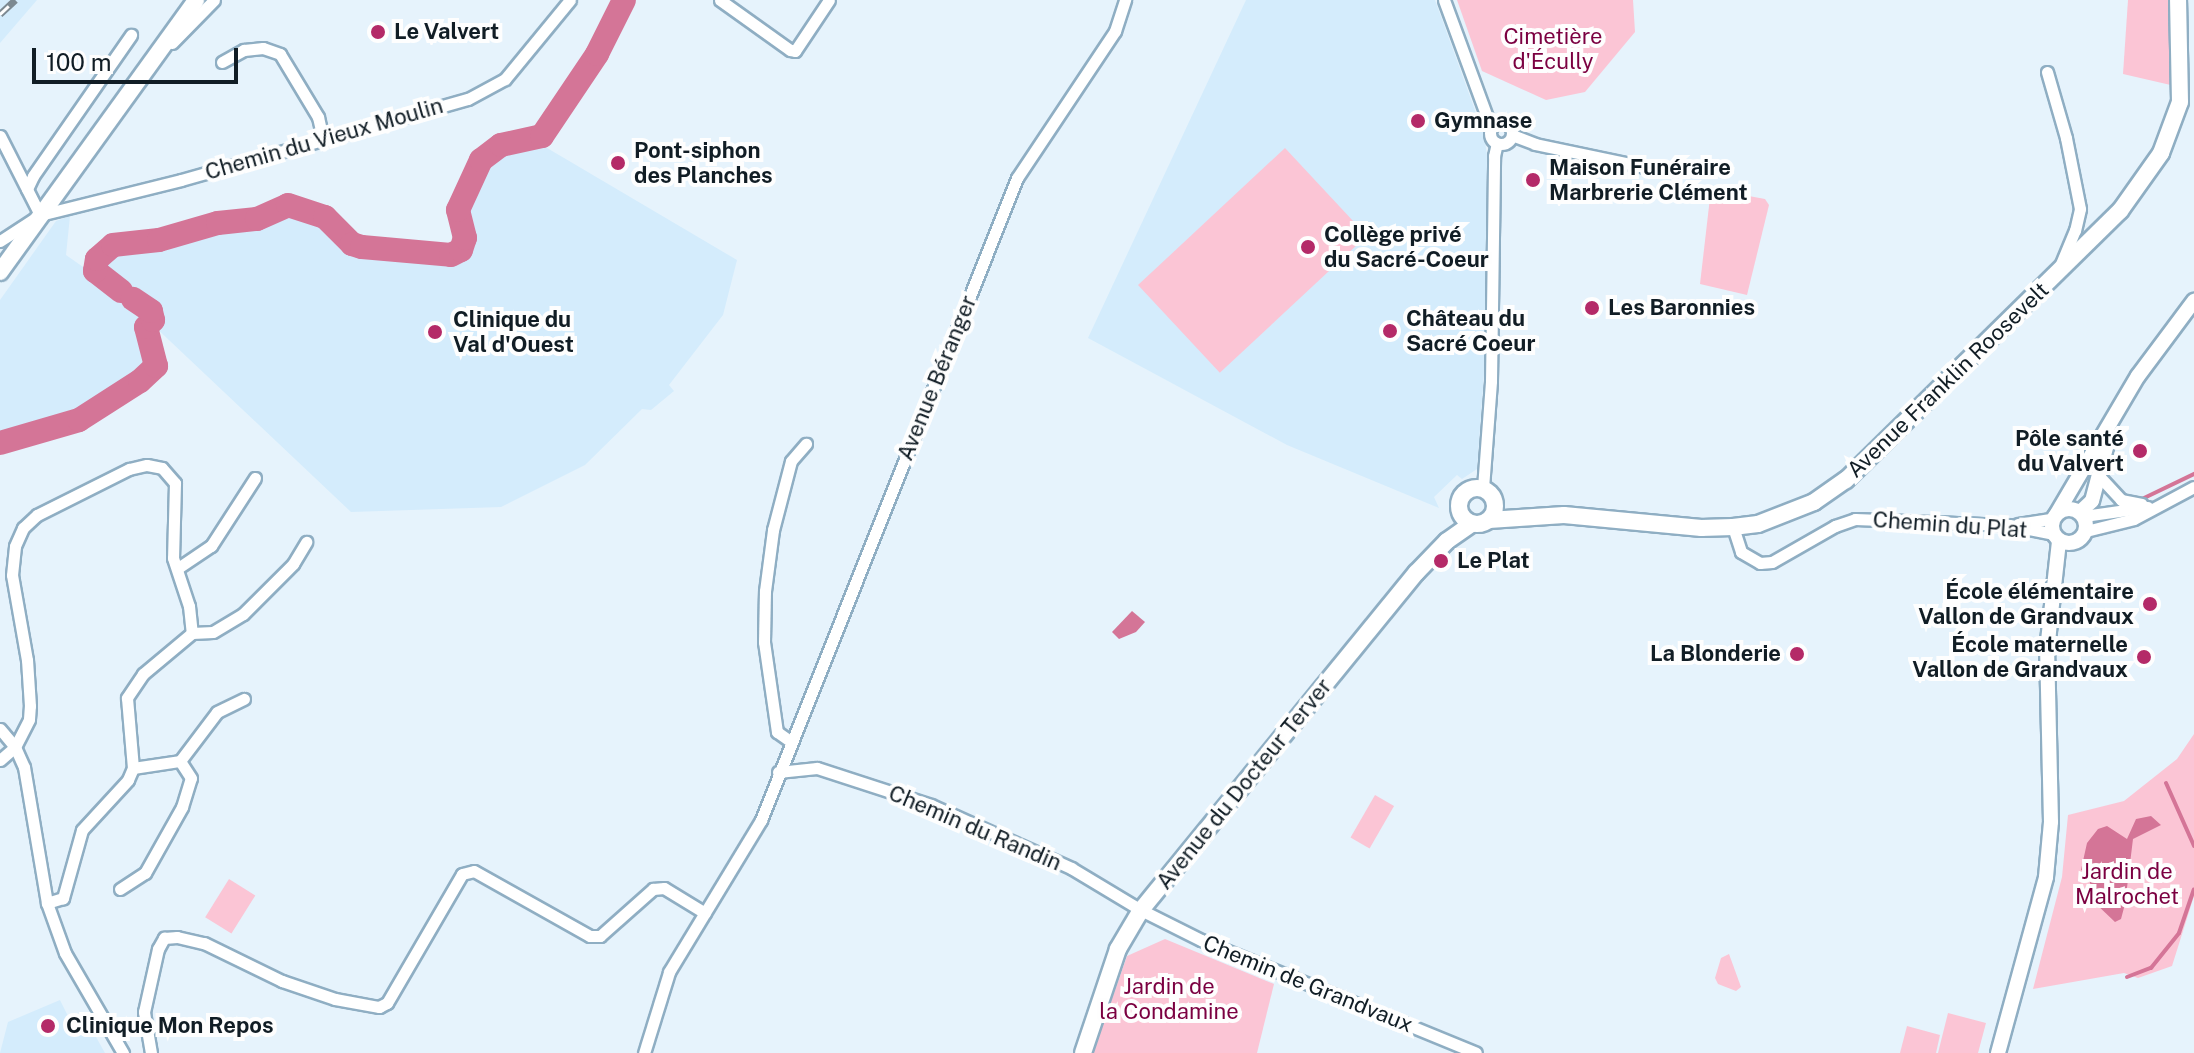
<!DOCTYPE html>
<html>
<head>
<meta charset="utf-8">
<style>
  body { margin:0 }
  #map { position:relative; width:2194px; height:1053px; overflow:hidden; background:#e6f3fc; font-family:"Public Sans",sans-serif }
  div>[style] { position:absolute }
  [style*='--x'] { left:calc(var(--x)*1px); top:calc(var(--y)*1px); width:calc(var(--w)*1px); rotate:calc(var(--a)*1deg) }
  .built>* { inset:0; background:#d4ecfc }
  .green>* { inset:0; background:#fbc5d5; transform-origin:0 0 }
  .water>* { inset:0; background:#d47597 }
  .stream>* { height:4px; margin:-2px; padding:0 2px; transform-origin:2px; border-radius:2px; background:#d47597 }
  .river>* { height:24px; margin:-12px; padding:0 12px; transform-origin:12px; border-radius:12px; background:#d47597 }
  .roads { filter:drop-shadow(2px 0 #8faec3) drop-shadow(-2px 0 #8faec3) drop-shadow(0 2px #8faec3) drop-shadow(0 -2px #8faec3) }
  .minor>* { height:11px; margin:-5.5px; padding:0 5.5px; transform-origin:5.5px; border-radius:5.5px; background:#fff }
  .minor>.ring { margin:-5.5px; padding:0; box-sizing:content-box; background:none; border:11px solid #fff; border-radius:50% }
  .secondary>* { height:14px; margin:-7px; padding:0 7px; transform-origin:7px; border-radius:7px; background:#fff }
  .secondary>.ring { margin:-7px; padding:0; box-sizing:content-box; background:none; border:14px solid #fff; border-radius:50% }
  .primary>* { height:16px; margin:-8px; padding:0 8px; transform-origin:8px; border-radius:8px; background:#fff }
  .primary>.ring { margin:-8px; padding:0; box-sizing:content-box; background:none; border:16px solid #fff; border-radius:50% }
  .rail>* { height:7px; margin-top:-3.5px; transform-origin:0; background:repeating-linear-gradient(90deg,#fefefe 0 12px,#7c8991 0 24px); box-sizing:border-box; border-block:2px solid #7c8991 }
  .dots>* { width:22px; height:22px; translate:-50% -50%; box-sizing:border-box; border:4px solid #fefefe; border-radius:50% }
  span { translate:-50% -50%; white-space:nowrap; text-align:center; line-height:1.15; -webkit-text-stroke:8px #fefefe; paint-order:stroke }
  .poi-label { font-size:22px; color:#111d25; font-weight:700 }
  .left { translate:0 -50%; text-align:left }
  .right { translate:-100% -50%; text-align:right }
  .park-label { font-size:22px; color:#7b0041 }
  .street-label { font-size:22px; color:#111d25 }
  .scale { position:absolute; left:32px; top:48px; width:206px; height:36px; box-sizing:border-box; border:4px solid #111d25; border-top:0; padding-left:10px; font-size:24px; line-height:28px; white-space:nowrap; color:#111d25; -webkit-text-stroke:6px #fefefe; paint-order:stroke }
</style>
</head>
<body>
<div id="map">
  <div class="built">
    <div style="clip-path:polygon(0 0,37px 0,0 43px)"></div>
    <div style="clip-path:polygon(1246px 0,1435px 0,1484px 135px,1487px 155px,1484px 374px,1477px 469px,1462px 479px,1457px 475px,1434px 497px,1439px 508px,1287px 445px,1088px 338px)"></div>
    <div style="clip-path:polygon(521px 144px,542px 145px,737px 260px,723px 315px,669px 385px,674px 391px,651px 410px,642px 409px,585px 465px,501px 507px,351px 512px,152px 324px,140px 326px,149px 367px,132px 382px,78px 416px,0 439px,0 300px,56px 221px,70px 216px,66px 255px,86px 269px,98px 266px,105px 255px,116px 248px,162px 243px,221px 226px,253px 225px,287px 208px,327px 222px,353px 247px,455px 257px,466px 244px,460px 214px,468px 187px,491px 155px)"></div>
    <div style="clip-path:polygon(60px 1000px,72px 1024px,91px 1028px,105px 1053px,0 1053px,8px 1022px)"></div>
  </div>
  <div class="green">
    <div style="clip-path:polygon(1457px 0,1633px 0,1635px 32px,1585px 92px,1546px 100px,1482px 71px)"></div>
    <div style="clip-path:polygon(2128px 0,2169px 0,2175px 86px,2123px 74px)"></div>
    <div style="left:1285px;top:148px;width:120px;height:201px;rotate:47deg"></div>
    <div style="clip-path:polygon(1711px 189px,1765px 199px,1769px 205px,1747px 295px,1700px 284px)"></div>
    <div style="clip-path:polygon(2194px 734px,2194px 896px,2172px 966px,2138px 978px,2124px 973px,2033px 989px,2062px 877px,2068px 815px,2124px 801px,2177px 759px)"></div>
    <div style="left:1375px;top:795px;width:22px;height:49px;rotate:30deg"></div>
    <div style="left:229px;top:879px;width:31px;height:45px;rotate:32deg"></div>
    <div style="clip-path:polygon(1165px 939px,1274px 984px,1257px 1053px,1093px 1053px,1127px 956px)"></div>
    <div style="clip-path:polygon(1729px 954px,1741px 987px,1736px 991px,1718px 984px,1715px 978px,1721px 958px)"></div>
    <div style="clip-path:polygon(1948px 1013px,1986px 1023px,1978px 1053px,1938px 1053px)"></div>
    <div style="clip-path:polygon(1907px 1026px,1940px 1035px,1936px 1053px,1900px 1053px)"></div>
  </div>
  <div class="water">
    <div style="clip-path:polygon(1132px 611px,1145px 622px,1136px 632px,1119px 639px,1112px 632px)"></div>
    <div style="clip-path:polygon(2151px 816px,2161px 825px,2133px 839px,2125px 904px,2121px 919px,2115px 922px,2094px 902px,2088px 873px,2081px 870px,2087px 843px,2098px 829px,2107px 826px,2127px 839px,2136px 819px)"></div>
  </div>
  <div class="stream">
    <div style="--x:2142;--y:499;--w:58;--a:-25.7"></div>
    <div style="--x:2166;--y:783;--w:69;--a:66"></div>
    <div style="--x:2127;--y:977;--w:26;--a:-21"></div>
    <div style="--x:2151;--y:968;--w:45;--a:-51.3"></div>
    <div style="--x:2179;--y:933;--w:46;--a:-71.2"></div>
  </div>
  <div class="river">
    <div style="--x:121;--y:291;--w:33;--a:-142"></div>
    <div style="--x:95;--y:271;--w:12;--a:-81"></div>
    <div style="--x:97;--y:259;--w:21;--a:-41"></div>
    <div style="--x:113;--y:245;--w:46;--a:-6.2"></div>
    <div style="--x:159;--y:240;--w:61;--a:-16.1"></div>
    <div style="--x:218;--y:223;--w:39;--a:-6"></div>
    <div style="--x:257;--y:219;--w:34;--a:-24"></div>
    <div style="--x:288;--y:205;--w:39;--a:18"></div>
    <div style="--x:325;--y:217;--w:38;--a:45"></div>
    <div style="--x:352;--y:244;--w:10;--a:17"></div>
    <div style="--x:362;--y:247;--w:89;--a:5.1"></div>
    <div style="--x:451;--y:255;--w:11;--a:-27"></div>
    <div style="--x:461;--y:250;--w:13;--a:-72"></div>
    <div style="--x:465;--y:238;--w:29;--a:-104"></div>
    <div style="--x:458;--y:210;--w:55;--a:-65.3"></div>
    <div style="--x:481;--y:160;--w:25;--a:-37"></div>
    <div style="--x:501;--y:145;--w:42;--a:-12.4"></div>
    <div style="--x:542;--y:136;--w:99;--a:-56.1"></div>
    <div style="--x:597;--y:54;--w:60;--a:-63.4"></div>
    <div style="--x:0;--y:443;--w:82;--a:-16.2"></div>
    <div style="--x:79;--y:420;--w:72;--a:-32.6"></div>
    <div style="--x:140;--y:381;--w:22;--a:-43"></div>
    <div style="--x:156;--y:366;--w:40;--a:-104.4"></div>
    <div style="--x:146;--y:327;--w:10;--a:-45"></div>
    <div style="--x:153;--y:320;--w:9;--a:-103"></div>
    <div style="--x:151;--y:311;--w:22;--a:-146"></div>
  </div>
  <div class="roads">
    <div class="minor">
      <div style="--x:720;--y:0;--w:86;--a:35.5"></div>
      <div style="--x:790;--y:50;--w:5;--a:11"></div>
      <div style="--x:795;--y:51;--w:61;--a:-56.3"></div>
      <div style="--x:1444;--y:0;--w:125;--a:69.8"></div>
      <div style="--x:1487;--y:117;--w:10;--a:53"></div>
      <div style="--x:172;--y:43;--w:60;--a:-45.7"></div>
      <div style="--x:222;--y:62;--w:25;--a:-29"></div>
      <div style="--x:244;--y:50;--w:19;--a:-6"></div>
      <div style="--x:263;--y:48;--w:18;--a:19"></div>
      <div style="--x:280;--y:54;--w:74;--a:58.9"></div>
      <div style="--x:318;--y:117;--w:23;--a:77"></div>
      <div style="--x:2047;--y:72;--w:69;--a:73.9"></div>
      <div style="--x:2066;--y:138;--w:72;--a:78.8"></div>
      <div style="--x:2080;--y:209;--w:22;--a:103"></div>
      <div style="--x:2075;--y:230;--w:44;--a:112.5"></div>
      <div class="ring" style="left:1490px;top:122px;width:11px;height:11px"></div>
      <div style="--x:1512;--y:135;--w:25;--a:21"></div>
      <div style="--x:1535;--y:144;--w:117;--a:11.8"></div>
      <div style="--x:0;--y:136;--w:89;--a:63.1"></div>
      <div style="--x:27;--y:189;--w:14;--a:-65"></div>
      <div style="--x:33;--y:176;--w:172;--a:-55.2"></div>
      <div style="--x:0;--y:241;--w:48;--a:-33"></div>
      <div style="--x:40;--y:215;--w:145;--a:-13.9"></div>
      <div style="--x:181;--y:180;--w:298;--a:-15.8"></div>
      <div style="--x:468;--y:99;--w:42;--a:-28.4"></div>
      <div style="--x:505;--y:79;--w:102;--a:-50.6"></div>
      <div style="--x:2099;--y:476;--w:33;--a:47"></div>
      <div style="--x:2121;--y:500;--w:21;--a:11"></div>
      <div style="--x:1483;--y:488;--w:107;--a:-85.7"></div>
      <div style="--x:1491;--y:381;--w:225;--a:-89.2"></div>
      <div style="--x:1494;--y:156;--w:13;--a:-77"></div>
      <div style="--x:2084;--y:516;--w:64;--a:-8.1"></div>
      <div style="--x:2018;--y:524;--w:36;--a:-9"></div>
      <div style="--x:1733;--y:527;--w:26;--a:72"></div>
      <div style="--x:1741;--y:552;--w:22;--a:30"></div>
      <div style="--x:1760;--y:563;--w:12;--a:-5"></div>
      <div style="--x:1772;--y:562;--w:73;--a:-29.7"></div>
      <div style="--x:1835;--y:526;--w:21;--a:-19"></div>
      <div style="--x:1855;--y:519;--w:154;--a:2.2"></div>
      <div style="--x:2009;--y:525;--w:46;--a:11.3"></div>
      <div style="--x:2086;--y:531;--w:49;--a:-14"></div>
      <div style="--x:2134;--y:519;--w:68;--a:-28.1"></div>
      <div style="--x:178;--y:568;--w:40;--a:-34"></div>
      <div style="--x:211;--y:546;--w:81;--a:-57.1"></div>
      <div style="--x:192;--y:633;--w:21;--a:-3"></div>
      <div style="--x:213;--y:632;--w:35;--a:-31"></div>
      <div style="--x:243;--y:614;--w:71;--a:-45"></div>
      <div style="--x:293;--y:564;--w:26;--a:-59"></div>
      <div style="--x:0;--y:729;--w:23;--a:50"></div>
      <div style="--x:15;--y:747;--w:22;--a:66"></div>
      <div style="--x:24;--y:767;--w:138;--a:80.4"></div>
      <div style="--x:47;--y:903;--w:53;--a:70.2"></div>
      <div style="--x:65;--y:953;--w:116;--a:59.9"></div>
      <div style="--x:790;--y:741;--w:16;--a:-145"></div>
      <div style="--x:777;--y:732;--w:91;--a:-98.2"></div>
      <div style="--x:764;--y:642;--w:51;--a:-88.9"></div>
      <div style="--x:765;--y:591;--w:62;--a:-82.5"></div>
      <div style="--x:773;--y:530;--w:71;--a:-75.4"></div>
      <div style="--x:791;--y:461;--w:23;--a:-49"></div>
      <div style="--x:0;--y:760;--w:20;--a:-41"></div>
      <div style="--x:15;--y:747;--w:31;--a:-63"></div>
      <div style="--x:29;--y:719;--w:13;--a:-86"></div>
      <div style="--x:30;--y:706;--w:46;--a:-93.7"></div>
      <div style="--x:27;--y:660;--w:86;--a:-100"></div>
      <div style="--x:12;--y:575;--w:29;--a:-84"></div>
      <div style="--x:15;--y:546;--w:20;--a:-66"></div>
      <div style="--x:23;--y:528;--w:19;--a:-43"></div>
      <div style="--x:37;--y:515;--w:103;--a:-26.6"></div>
      <div style="--x:129;--y:469;--w:18;--a:-13"></div>
      <div style="--x:147;--y:465;--w:15;--a:11"></div>
      <div style="--x:162;--y:468;--w:20;--a:49"></div>
      <div style="--x:175;--y:483;--w:75;--a:91.5"></div>
      <div style="--x:173;--y:558;--w:51;--a:71.6"></div>
      <div style="--x:189;--y:606;--w:27;--a:84"></div>
      <div style="--x:192;--y:633;--w:64;--a:140.1"></div>
      <div style="--x:143;--y:674;--w:29;--a:124"></div>
      <div style="--x:127;--y:698;--w:70;--a:85.1"></div>
      <div style="--x:133;--y:768;--w:13;--a:113"></div>
      <div style="--x:128;--y:780;--w:68;--a:132.6"></div>
      <div style="--x:82;--y:830;--w:71;--a:105.6"></div>
      <div style="--x:63;--y:898;--w:17;--a:163"></div>
      <div style="--x:133;--y:768;--w:48;--a:-8.5"></div>
      <div style="--x:180;--y:761;--w:61;--a:-52.9"></div>
      <div style="--x:217;--y:712;--w:30;--a:-26"></div>
      <div style="--x:778;--y:772;--w:39;--a:-6"></div>
      <div style="--x:817;--y:768;--w:120;--a:18"></div>
      <div style="--x:931;--y:805;--w:154;--a:24.2"></div>
      <div style="--x:1071;--y:868;--w:82;--a:31"></div>
      <div style="--x:1141;--y:910;--w:67;--a:26.6"></div>
      <div style="--x:1201;--y:940;--w:297;--a:22.3"></div>
      <div style="--x:120;--y:889;--w:30;--a:-33"></div>
      <div style="--x:145;--y:873;--w:76;--a:-60.7"></div>
      <div style="--x:182;--y:807;--w:30;--a:-73"></div>
      <div style="--x:191;--y:778;--w:20;--a:-123"></div>
      <div style="--x:151;--y:1053;--w:42;--a:-99.7"></div>
      <div style="--x:144;--y:1012;--w:65;--a:-77.5"></div>
      <div style="--x:158;--y:949;--w:13;--a:-61"></div>
      <div style="--x:164;--y:938;--w:13;--a:-4"></div>
      <div style="--x:177;--y:937;--w:28;--a:13"></div>
      <div style="--x:204;--y:943;--w:87;--a:26"></div>
      <div style="--x:282;--y:981;--w:56;--a:18.8"></div>
      <div style="--x:335;--y:999;--w:45;--a:10.3"></div>
      <div style="--x:379;--y:1007;--w:9;--a:-27"></div>
      <div style="--x:387;--y:1003;--w:149;--a:-59.8"></div>
      <div style="--x:462;--y:874;--w:12;--a:-14"></div>
      <div style="--x:474;--y:871;--w:133;--a:29.3"></div>
      <div style="--x:590;--y:936;--w:10;--a:0"></div>
      <div style="--x:600;--y:936;--w:71;--a:-41.6"></div>
      <div style="--x:653;--y:889;--w:11;--a:-5"></div>
      <div style="--x:664;--y:888;--w:48;--a:31.4"></div>
      <div style="--x:644;--y:1053;--w:85;--a:-72.8"></div>
      <div style="--x:669;--y:972;--w:178;--a:-58.8"></div>
      <div style="--x:761;--y:820;--w:691;--a:-68.26"></div>
      <div style="--x:1017;--y:178;--w:177;--a:-56.3"></div>
      <div style="--x:1115;--y:31;--w:33;--a:-72"></div>
    </div>
    <div class="secondary">
      <div class="ring" style="left:2052px;top:509px;width:20px;height:20px"></div>
      <div style="--x:2080;--y:512;--w:16;--a:-43"></div>
      <div style="--x:2092;--y:501;--w:67;--a:-75.3"></div>
      <div style="--x:2056;--y:515;--w:161;--a:-59.5"></div>
      <div style="--x:2138;--y:376;--w:94;--a:-53.3"></div>
      <div style="--x:1998;--y:1053;--w:182;--a:-74.7"></div>
      <div style="--x:2046;--y:877;--w:55;--a:-84.8"></div>
      <div style="--x:2051;--y:822;--w:172;--a:-91.3"></div>
      <div style="--x:2047;--y:650;--w:110;--a:-83.7"></div>
    </div>
    <div class="primary">
      <div style="--x:0;--y:272;--w:335;--a:-54.2"></div>
      <div class="ring" style="left:1459px;top:488px;width:20px;height:20px"></div>
      <div style="--x:1489;--y:520;--w:75;--a:-3.8"></div>
      <div style="--x:1564;--y:515;--w:138;--a:5.4"></div>
      <div style="--x:1701;--y:528;--w:32;--a:-2"></div>
      <div style="--x:1733;--y:527;--w:25;--a:-7"></div>
      <div style="--x:1758;--y:524;--w:60;--a:-21.4"></div>
      <div style="--x:1814;--y:502;--w:39;--a:-35"></div>
      <div style="--x:1846;--y:480;--w:384;--a:-44.5"></div>
      <div style="--x:2120;--y:211;--w:71;--a:-54.7"></div>
      <div style="--x:2161;--y:153;--w:54;--a:-69.6"></div>
      <div style="--x:2180;--y:102;--w:102;--a:-91.1"></div>
      <div style="--x:1083;--y:1053;--w:110;--a:-71.4"></div>
      <div style="--x:1118;--y:949;--w:45;--a:-59.5"></div>
      <div style="--x:1141;--y:910;--w:435;--a:-50.8"></div>
      <div style="--x:1416;--y:573;--w:45;--a:-45.9"></div>
      <div style="--x:1447;--y:541;--w:29;--a:-35"></div>
    </div>
  </div>
  <div class="rail">
    <div style="--x:0;--y:14;--w:21;--a:-43"></div>
  </div>
  <div class="dots">
    <div style="left:378px;top:32px;background:#b42a68"></div>
    <div style="left:1418px;top:121px;background:#b42a68"></div>
    <div style="left:618px;top:163px;background:#b42a68"></div>
    <div style="left:1533px;top:180px;background:#b42a68"></div>
    <div style="left:1308px;top:247px;background:#b42a68"></div>
    <div style="left:1592px;top:308px;background:#b42a68"></div>
    <div style="left:1390px;top:331px;background:#b42a68"></div>
    <div style="left:435px;top:332px;background:#b42a68"></div>
    <div style="left:2140px;top:451px;background:#b42a68"></div>
    <div style="left:1441px;top:561px;background:#b42a68"></div>
    <div style="left:2150px;top:604px;background:#b42a68"></div>
    <div style="left:1797px;top:654px;background:#b42a68"></div>
    <div style="left:2144px;top:657px;background:#b42a68"></div>
    <div style="left:48px;top:1026px;background:#b42a68"></div>
  </div>
  <div class="poi-label">
    <span class="left" style="left:394px;top:32px">Le Valvert</span>
    <span class="left" style="left:1434px;top:121px">Gymnase</span>
    <span class="left" style="left:634px;top:163px">Pont-siphon<br>des Planches</span>
    <span class="left" style="left:1549px;top:180px">Maison Funéraire<br>Marbrerie Clément</span>
    <span class="left" style="left:1324px;top:247px">Collège privé<br>du Sacré-Coeur</span>
    <span class="left" style="left:1608px;top:308px">Les Baronnies</span>
    <span class="left" style="left:1406px;top:331px">Château du<br>Sacré Coeur</span>
    <span class="left" style="left:453px;top:332px">Clinique du<br>Val d'Ouest</span>
    <span class="right" style="left:2124px;top:451px">Pôle santé<br>du Valvert</span>
    <span class="left" style="left:1457px;top:561px">Le Plat</span>
    <span class="right" style="left:2134px;top:604px">École élémentaire<br>Vallon de Grandvaux</span>
    <span class="right" style="left:2128px;top:657px">École maternelle<br>Vallon de Grandvaux</span>
    <span class="right" style="left:1781px;top:654px">La Blonderie</span>
    <span class="left" style="left:66px;top:1026px">Clinique Mon Repos</span>
  </div>
  <div class="park-label">
    <span style="left:1553px;top:49px">Cimetière<br>d'Écully</span>
    <span style="left:2127px;top:884px">Jardin de<br>Malrochet</span>
    <span style="left:1169px;top:999px">Jardin de<br>la Condamine</span>
  </div>
  <div class="street-label">
    <span style="left:324px;top:139px;rotate:-16deg">Chemin du Vieux Moulin</span>
    <span style="left:937px;top:378px;rotate:-68deg">Avenue Béranger</span>
    <span style="left:1948px;top:380px;rotate:-44deg">Avenue Franklin Roosevelt</span>
    <span style="left:1950px;top:525px;rotate:4deg">Chemin du Plat</span>
    <span style="left:1244px;top:784px;rotate:-51deg">Avenue du Docteur Terver</span>
    <span style="left:975px;top:828px;rotate:23deg">Chemin du Randin</span>
    <span style="left:1308px;top:984px;rotate:22deg">Chemin de Grandvaux</span>
  </div>
  <div class="scale">100 m</div>
</div>
</body>
</html>
